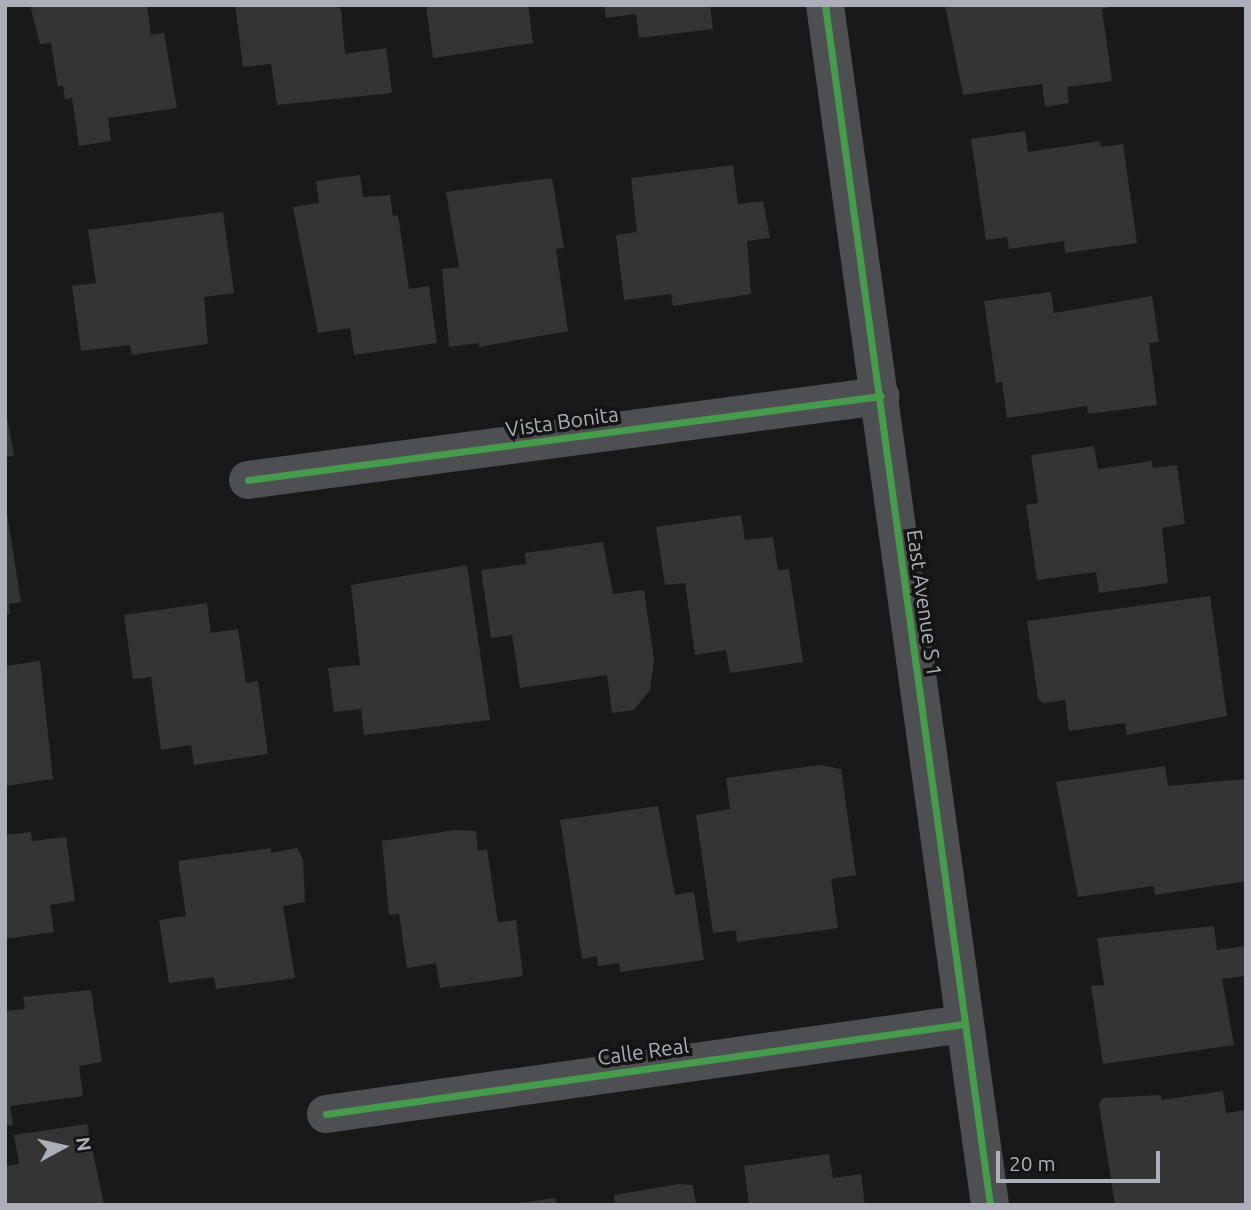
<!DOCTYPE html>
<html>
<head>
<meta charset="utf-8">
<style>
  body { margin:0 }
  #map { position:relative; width:1251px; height:1210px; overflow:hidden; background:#19191a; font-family:Ubuntu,sans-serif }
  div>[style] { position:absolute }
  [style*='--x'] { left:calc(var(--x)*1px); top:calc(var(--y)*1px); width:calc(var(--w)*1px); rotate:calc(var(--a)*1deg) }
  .building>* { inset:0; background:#343435 }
  .minor>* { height:38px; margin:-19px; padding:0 19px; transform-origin:19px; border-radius:19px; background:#4e4f52 }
  .cycleway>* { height:7px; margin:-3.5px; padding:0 3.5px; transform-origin:3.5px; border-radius:3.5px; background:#469c4c }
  span { translate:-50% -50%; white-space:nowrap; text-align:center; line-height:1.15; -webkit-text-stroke:7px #141415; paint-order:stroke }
  .street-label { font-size:21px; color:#acafb9 }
  .frame { position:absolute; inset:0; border:7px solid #acafb9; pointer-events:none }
  .north { position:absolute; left:28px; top:1112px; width:70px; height:70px; -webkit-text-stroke:5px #141415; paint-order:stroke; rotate:82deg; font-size:19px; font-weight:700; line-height:28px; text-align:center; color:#acafb9 }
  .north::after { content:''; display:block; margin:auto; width:24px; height:32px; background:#acafb9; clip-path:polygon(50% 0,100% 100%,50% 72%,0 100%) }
  .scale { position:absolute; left:996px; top:1151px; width:164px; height:32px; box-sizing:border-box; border:4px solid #acafb9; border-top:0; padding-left:9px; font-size:21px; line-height:24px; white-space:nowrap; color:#acafb9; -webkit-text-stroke:5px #141415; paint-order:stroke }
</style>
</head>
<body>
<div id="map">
  <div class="building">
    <div style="clip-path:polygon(30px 5px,147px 5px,151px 35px,164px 33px,177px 108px,108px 118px,111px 141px,79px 146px,72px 98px,65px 99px,63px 86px,58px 87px,51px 43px,40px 44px)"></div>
    <div style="clip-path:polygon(235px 5px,336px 5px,341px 10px,345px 54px,386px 48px,392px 93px,277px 105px,271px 64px,243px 67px)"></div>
    <div style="clip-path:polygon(426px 5px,528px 5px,533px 43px,433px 58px)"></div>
    <div style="clip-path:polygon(604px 5px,710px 5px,713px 29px,639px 38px,636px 14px,606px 18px)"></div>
    <div style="clip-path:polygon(945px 5px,1118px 5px,1102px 9px,1112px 81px,1067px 87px,1069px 103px,1045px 107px,1042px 84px,963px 95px)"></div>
    <div style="clip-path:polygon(1025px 131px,1028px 152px,1100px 141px,1101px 147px,1123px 144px,1137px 243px,1065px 253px,1064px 241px,1009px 249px,1007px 237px,986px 240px,971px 139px)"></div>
    <div style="clip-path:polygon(733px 165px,738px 204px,763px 201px,770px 238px,747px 241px,751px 294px,673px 306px,671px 294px,624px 300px,616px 235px,637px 232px,631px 178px)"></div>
    <div style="clip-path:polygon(360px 175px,363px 197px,390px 195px,393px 216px,398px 215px,409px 289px,429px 286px,437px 343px,354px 355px,350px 328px,318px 333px,293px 207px,319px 203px,316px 181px)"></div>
    <div style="clip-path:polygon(552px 178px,564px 248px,556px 249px,568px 331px,479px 347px,479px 343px,449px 347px,442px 269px,459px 267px,446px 192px)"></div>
    <div style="clip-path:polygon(223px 212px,234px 293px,204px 297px,208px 344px,132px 355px,130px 345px,81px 351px,72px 286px,96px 283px,88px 230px)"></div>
    <div style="clip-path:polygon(1051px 292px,1054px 313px,1152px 296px,1159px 342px,1149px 343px,1157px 405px,1088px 414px,1087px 406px,1007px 418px,1002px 382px,996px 383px,984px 301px)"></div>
    <div style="clip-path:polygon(5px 406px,14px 456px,5px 457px)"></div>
    <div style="clip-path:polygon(1094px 446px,1098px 469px,1152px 461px,1153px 468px,1177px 465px,1185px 524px,1162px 528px,1168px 583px,1099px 593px,1096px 572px,1037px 580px,1026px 505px,1038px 503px,1031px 455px)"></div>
    <div style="clip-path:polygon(5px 500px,21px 602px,9px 604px,10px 614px,5px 614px)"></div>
    <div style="clip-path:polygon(741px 515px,745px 540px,773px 537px,778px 570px,789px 569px,803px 662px,730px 673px,726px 650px,695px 655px,685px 583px,665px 585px,656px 527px)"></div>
    <div style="clip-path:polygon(603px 542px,613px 594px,644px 590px,654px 660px,650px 690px,634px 710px,612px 713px,607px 675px,520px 688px,512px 635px,491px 638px,481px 570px,526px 564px,525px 553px)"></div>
    <div style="clip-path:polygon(467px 565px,490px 720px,364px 735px,361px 709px,334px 712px,328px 668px,360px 665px,351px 585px)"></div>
    <div style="clip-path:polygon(1210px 596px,1227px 716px,1127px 735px,1125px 723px,1069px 731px,1065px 700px,1043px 703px,1038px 698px,1027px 621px)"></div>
    <div style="clip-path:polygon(207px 603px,211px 633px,238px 629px,246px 683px,258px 681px,268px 754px,194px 765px,191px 745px,161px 750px,151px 677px,133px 679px,124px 615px)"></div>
    <div style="clip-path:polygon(40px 661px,53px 779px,5px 786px,5px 666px)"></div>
    <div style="clip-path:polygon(819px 765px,841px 769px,856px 875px,831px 879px,838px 928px,737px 942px,736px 930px,713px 933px,696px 815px,730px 809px,726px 778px)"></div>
    <div style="clip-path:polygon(1165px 766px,1168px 786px,1244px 779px,1246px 881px,1155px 895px,1153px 886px,1078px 897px,1056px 782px)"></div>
    <div style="clip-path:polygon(658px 806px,675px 895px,694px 892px,704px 960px,620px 972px,619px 963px,598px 966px,597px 956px,582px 959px,560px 820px)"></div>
    <div style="clip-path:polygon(455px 830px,476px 831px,478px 851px,487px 849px,498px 922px,516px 920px,523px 976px,440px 988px,436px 963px,407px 968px,399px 914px,389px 915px,382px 841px)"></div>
    <div style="clip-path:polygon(31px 832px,32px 841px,66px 837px,75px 901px,50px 905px,54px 932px,5px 939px,5px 835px)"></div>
    <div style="clip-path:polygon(271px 848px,271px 853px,297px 848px,303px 859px,305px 902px,283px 906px,295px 978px,216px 989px,214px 977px,169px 983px,159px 920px,186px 916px,178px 861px)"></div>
    <div style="clip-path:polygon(1214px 926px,1217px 950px,1246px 946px,1246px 976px,1222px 979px,1234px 1045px,1103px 1064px,1091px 986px,1104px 985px,1097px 938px)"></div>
    <div style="clip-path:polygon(91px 990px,102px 1062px,79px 1066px,83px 1096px,10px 1106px,13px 1125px,5px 1126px,5px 1011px,25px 1009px,23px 997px)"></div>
    <div style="clip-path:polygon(1223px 1091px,1226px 1113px,1246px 1110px,1246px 1205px,1115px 1205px,1099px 1104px,1103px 1098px,1161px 1095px,1161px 1100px)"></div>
    <div style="clip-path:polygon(87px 1124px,104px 1205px,5px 1205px,5px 1166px,19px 1164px,14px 1135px)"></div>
    <div style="clip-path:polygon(829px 1154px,833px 1178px,861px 1174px,865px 1205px,749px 1205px,744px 1166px)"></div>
    <div style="clip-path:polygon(679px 1184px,693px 1185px,696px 1205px,615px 1205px,614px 1195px)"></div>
    <div style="clip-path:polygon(555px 1198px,556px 1205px,521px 1205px,521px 1203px)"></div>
  </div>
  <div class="minor">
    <div style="--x:825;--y:5;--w:1211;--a:82.17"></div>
    <div style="--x:248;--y:480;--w:638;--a:-7.57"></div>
    <div style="--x:326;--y:1114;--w:644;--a:-8.03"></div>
  </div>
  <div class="cycleway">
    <div style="--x:825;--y:5;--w:1211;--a:82.17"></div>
    <div style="--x:248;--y:480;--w:638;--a:-7.57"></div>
    <div style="--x:326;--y:1114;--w:644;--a:-8.03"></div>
  </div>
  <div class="street-label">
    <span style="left:562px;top:421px;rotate:-8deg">Vista Bonita</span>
    <span style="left:925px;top:603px;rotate:82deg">East Avenue S 1</span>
    <span style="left:643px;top:1051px;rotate:-8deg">Calle Real</span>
  </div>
  <div class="frame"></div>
  <div class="north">N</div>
  <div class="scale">20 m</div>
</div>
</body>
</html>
